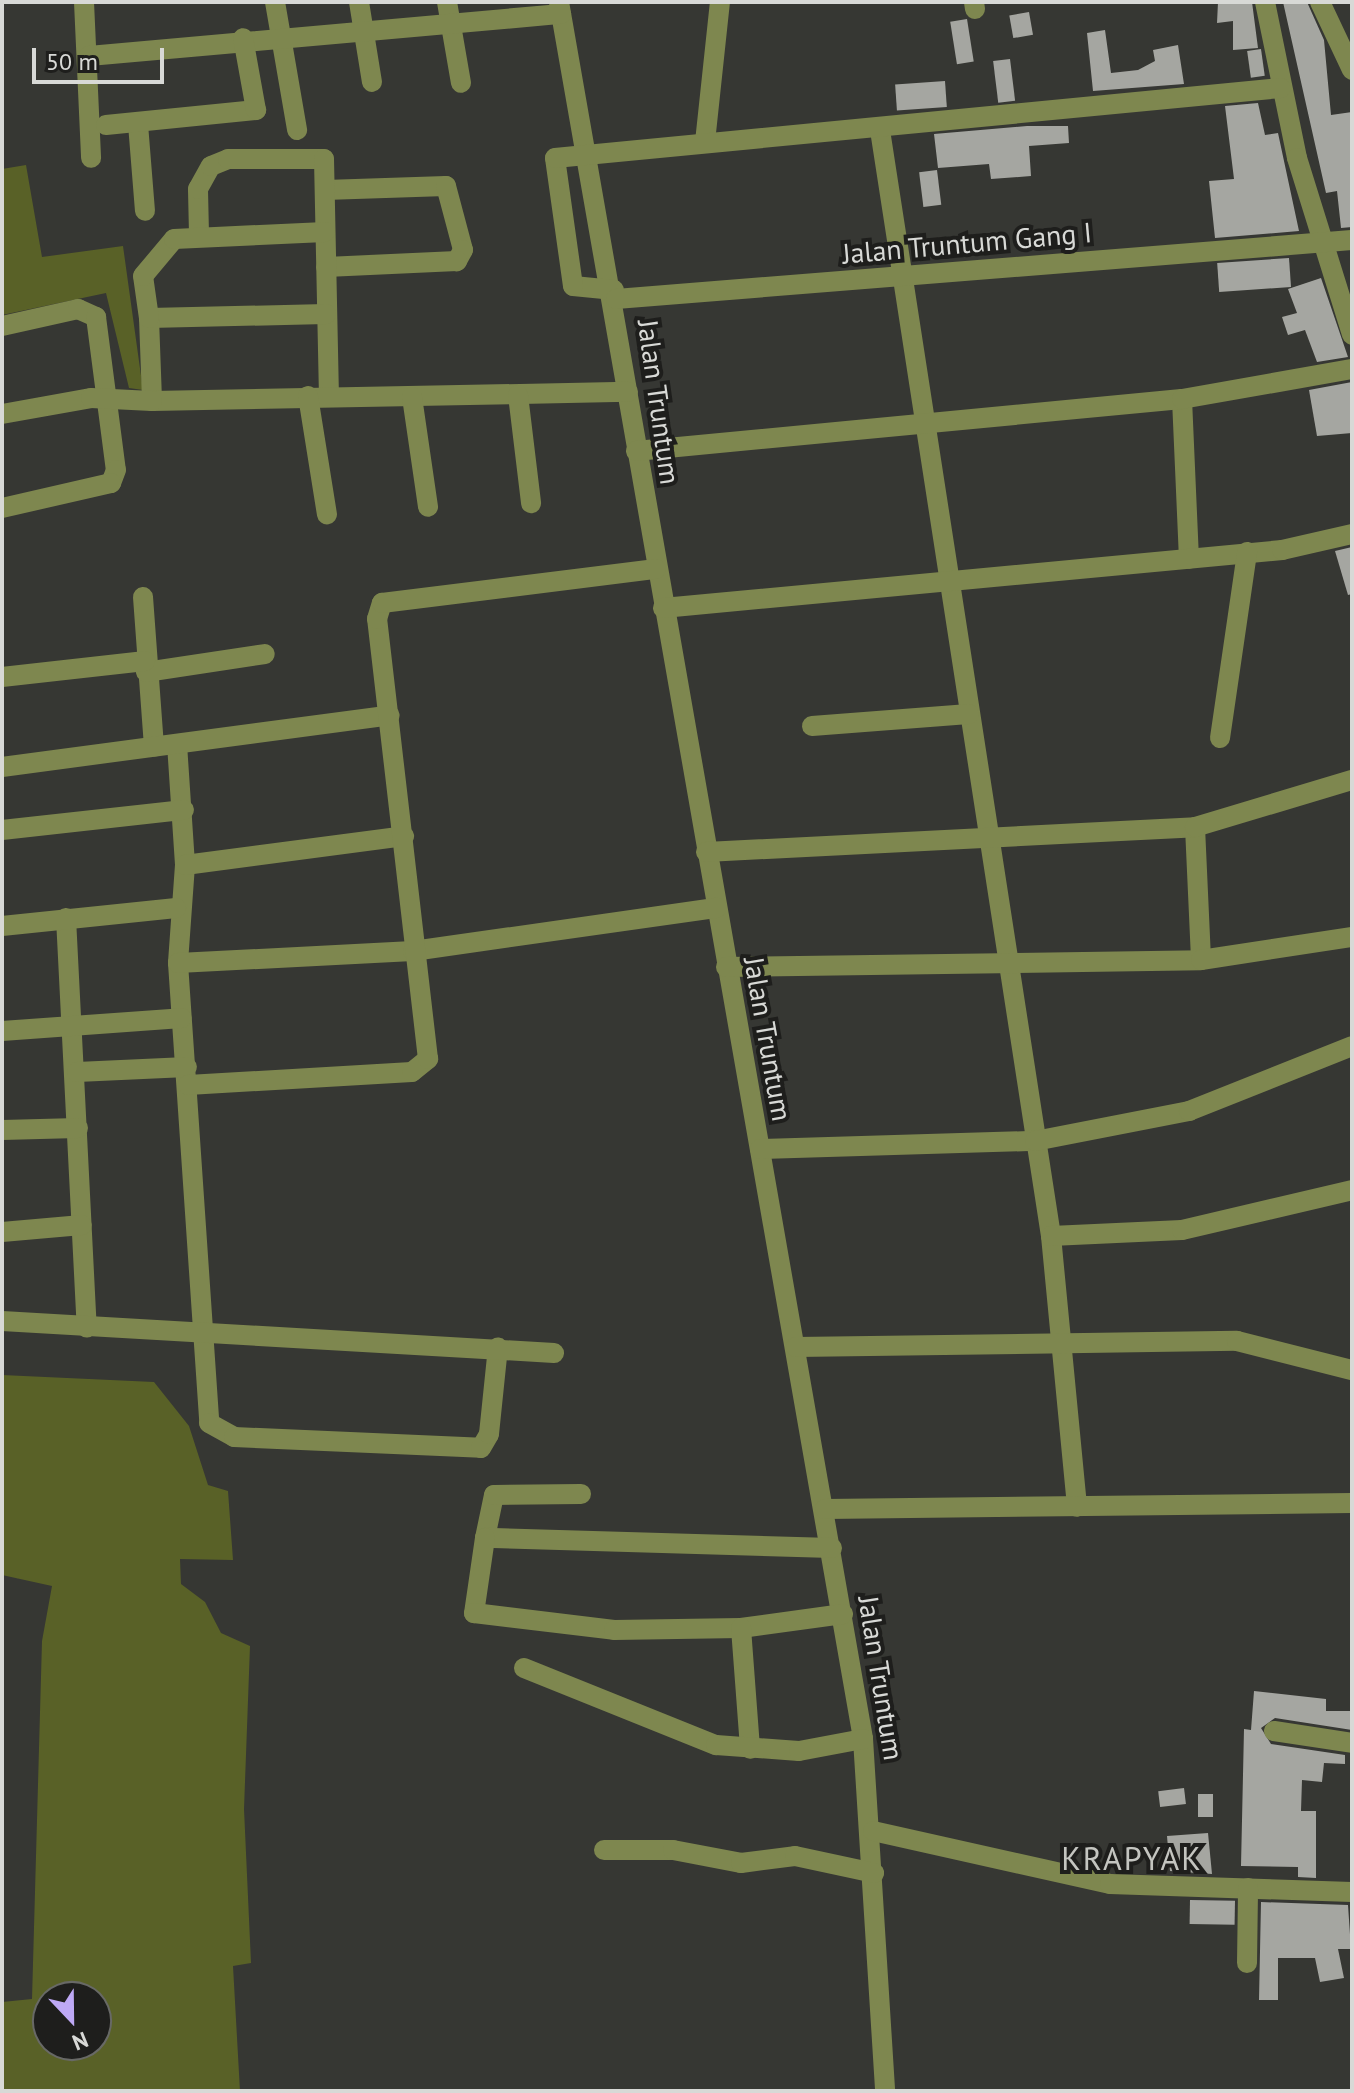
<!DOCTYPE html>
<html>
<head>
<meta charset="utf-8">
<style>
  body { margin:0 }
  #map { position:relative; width:1354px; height:2093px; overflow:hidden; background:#363733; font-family:"PT Sans",sans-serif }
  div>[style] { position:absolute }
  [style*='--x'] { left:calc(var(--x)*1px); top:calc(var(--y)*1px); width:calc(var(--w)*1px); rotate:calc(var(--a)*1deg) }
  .green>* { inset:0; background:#596127 }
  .building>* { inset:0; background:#a5a6a1; transform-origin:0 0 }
  .minor>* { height:20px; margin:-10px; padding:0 10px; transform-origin:10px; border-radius:10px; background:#7e874f }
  span { translate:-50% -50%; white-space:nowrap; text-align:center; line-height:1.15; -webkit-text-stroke:8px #1e1e1c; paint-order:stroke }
  .street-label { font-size:28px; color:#d8d9d6 }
  .quarter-label { font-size:32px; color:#c4c5c0; letter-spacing:2px }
  .frame { position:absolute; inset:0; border:4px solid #d8d9d6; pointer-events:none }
  .north { position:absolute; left:32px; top:1981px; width:80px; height:80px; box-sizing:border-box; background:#1e1e1c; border:2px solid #686966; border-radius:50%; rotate:158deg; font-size:22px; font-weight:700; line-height:32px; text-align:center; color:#d8d9d6 }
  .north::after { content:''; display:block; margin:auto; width:28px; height:36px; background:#bea9f5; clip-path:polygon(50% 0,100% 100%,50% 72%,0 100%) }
  .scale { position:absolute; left:32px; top:48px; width:132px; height:36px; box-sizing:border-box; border:4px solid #d8d9d6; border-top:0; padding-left:10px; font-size:24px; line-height:28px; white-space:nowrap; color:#d8d9d6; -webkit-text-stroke:6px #1e1e1c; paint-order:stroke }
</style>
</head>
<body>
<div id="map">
  <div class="green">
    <div style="clip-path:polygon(26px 165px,42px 257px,123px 246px,143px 390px,129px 388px,106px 293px,2px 315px,2px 169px)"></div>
    <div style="clip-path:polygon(evenodd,2px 1375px,154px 1382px,189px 1426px,208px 1485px,228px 1491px,233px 1560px,180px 1559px,181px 1584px,205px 1602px,221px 1633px,250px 1646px,244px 1809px,251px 1963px,233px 1966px,240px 2091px,2px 2091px,2px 2002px,32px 1999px,42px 1641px,52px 1586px,2px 1575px,2px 1375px,48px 1997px,96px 1997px,96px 2045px,48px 2045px,48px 1997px)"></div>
  </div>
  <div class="building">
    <div style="clip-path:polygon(1218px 2px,1252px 2px,1258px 48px,1233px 50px,1233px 21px,1217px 23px)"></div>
    <div style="clip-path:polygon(1283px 2px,1307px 2px,1324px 40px,1331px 115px,1352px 112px,1352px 227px,1341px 228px,1337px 191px,1326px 193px)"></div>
    <div style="left:1029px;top:12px;width:23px;height:20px;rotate:80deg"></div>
    <div style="left:967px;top:19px;width:43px;height:17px;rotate:81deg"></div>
    <div style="clip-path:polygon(1105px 30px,1111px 73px,1138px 70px,1155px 61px,1153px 50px,1178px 45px,1184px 84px,1093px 91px,1087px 33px)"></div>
    <div style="left:1261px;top:49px;width:27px;height:14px;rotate:82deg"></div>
    <div style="left:1010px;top:59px;width:42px;height:17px;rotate:83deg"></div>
    <div style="left:945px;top:81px;width:26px;height:50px;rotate:86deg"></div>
    <div style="clip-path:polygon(1258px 103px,1265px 135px,1278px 133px,1299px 231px,1215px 238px,1209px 181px,1234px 179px,1225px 106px)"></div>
    <div style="clip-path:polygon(1027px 126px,1068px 126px,1069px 143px,1029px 146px,1031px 176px,991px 179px,989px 164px,938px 168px,934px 134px)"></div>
    <div style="left:937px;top:170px;width:35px;height:18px;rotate:83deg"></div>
    <div style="left:1289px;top:258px;width:29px;height:72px;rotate:86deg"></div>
    <div style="clip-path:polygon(1321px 278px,1348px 357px,1317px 362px,1305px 330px,1288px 335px,1282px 317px,1297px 313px,1288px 289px)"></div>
    <div style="clip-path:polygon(1352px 382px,1352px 433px,1317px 436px,1309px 390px)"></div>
    <div style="clip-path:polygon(1352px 547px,1352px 594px,1348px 595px,1335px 551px)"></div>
    <div style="clip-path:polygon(1254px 1691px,1326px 1699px,1326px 1711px,1352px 1711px,1352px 1730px,1275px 1718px,1261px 1728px,1271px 1744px,1345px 1755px,1345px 1764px,1324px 1763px,1322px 1782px,1302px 1780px,1301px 1811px,1316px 1811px,1316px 1878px,1298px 1877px,1298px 1867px,1241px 1866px,1244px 1729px,1251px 1730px)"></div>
    <div style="left:1184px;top:1788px;width:16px;height:26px;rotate:83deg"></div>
    <div style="left:1198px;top:1794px;width:15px;height:23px"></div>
    <div style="clip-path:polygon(1208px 1833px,1212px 1874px,1170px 1871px,1167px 1836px)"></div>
    <div style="left:1190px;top:1900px;width:45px;height:24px;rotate:1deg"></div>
    <div style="clip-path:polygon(1261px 1902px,1348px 1905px,1351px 1949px,1338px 1949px,1344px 1978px,1320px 1982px,1315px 1958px,1278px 1958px,1278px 2000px,1259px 2000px)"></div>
  </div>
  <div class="minor">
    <div style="--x:84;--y:2;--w:156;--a:87.4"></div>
    <div style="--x:275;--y:2;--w:130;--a:80.2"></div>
    <div style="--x:359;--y:2;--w:81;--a:80.8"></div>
    <div style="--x:447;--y:2;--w:82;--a:80.2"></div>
    <div style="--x:559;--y:2;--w:1763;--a:80.07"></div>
    <div style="--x:863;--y:1739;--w:353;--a:86.4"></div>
    <div style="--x:974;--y:2;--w:7;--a:82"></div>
    <div style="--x:1265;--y:2;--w:159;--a:78.4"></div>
    <div style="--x:1297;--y:158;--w:185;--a:72.7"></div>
    <div style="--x:1320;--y:2;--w:75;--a:64.8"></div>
    <div style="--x:89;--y:56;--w:474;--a:-5.1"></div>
    <div style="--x:138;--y:124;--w:87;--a:85.4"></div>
    <div style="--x:106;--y:125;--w:151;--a:-5.7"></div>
    <div style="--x:256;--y:110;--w:73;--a:-100.2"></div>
    <div style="--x:880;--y:130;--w:1119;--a:81.21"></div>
    <div style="--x:1051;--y:1236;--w:272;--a:84.5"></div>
    <div style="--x:705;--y:142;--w:141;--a:-83.9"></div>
    <div style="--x:325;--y:190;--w:121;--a:-1.9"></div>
    <div style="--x:446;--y:186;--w:66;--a:75.1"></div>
    <div style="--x:463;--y:250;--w:13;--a:119"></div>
    <div style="--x:457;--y:261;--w:131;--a:177.4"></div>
    <div style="--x:199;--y:234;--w:45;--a:-91.3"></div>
    <div style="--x:198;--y:189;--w:26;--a:-61"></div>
    <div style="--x:211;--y:166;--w:18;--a:-22"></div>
    <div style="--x:228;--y:159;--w:96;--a:0"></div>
    <div style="--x:324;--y:159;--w:235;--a:88.8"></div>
    <div style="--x:614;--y:290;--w:41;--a:-174.4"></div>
    <div style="--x:573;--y:286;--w:129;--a:-98"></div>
    <div style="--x:555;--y:158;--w:729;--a:-5.51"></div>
    <div style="--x:616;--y:299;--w:738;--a:-4.58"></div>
    <div style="--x:326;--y:314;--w:177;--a:178.7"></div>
    <div style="--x:149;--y:318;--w:83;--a:87.9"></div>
    <div style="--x:152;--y:401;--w:476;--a:-1.1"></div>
    <div style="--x:149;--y:318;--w:42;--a:-98.1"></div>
    <div style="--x:143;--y:276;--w:48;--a:-50"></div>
    <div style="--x:174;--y:239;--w:151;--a:-2.7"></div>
    <div style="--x:2;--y:326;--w:78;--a:-12.6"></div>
    <div style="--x:78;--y:309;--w:20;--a:24"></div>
    <div style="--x:96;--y:317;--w:154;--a:82.6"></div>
    <div style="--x:116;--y:470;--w:14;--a:111"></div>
    <div style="--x:111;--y:483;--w:112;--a:167.1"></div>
    <div style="--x:518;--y:395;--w:109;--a:83.1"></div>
    <div style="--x:308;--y:396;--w:120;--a:80.9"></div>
    <div style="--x:412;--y:397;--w:111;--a:81.7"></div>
    <div style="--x:1182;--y:399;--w:160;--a:87.5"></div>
    <div style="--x:2;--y:414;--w:90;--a:-10.2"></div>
    <div style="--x:91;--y:398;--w:61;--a:2.8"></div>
    <div style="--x:636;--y:451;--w:548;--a:-5.44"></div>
    <div style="--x:1182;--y:399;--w:173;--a:-10"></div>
    <div style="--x:143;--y:597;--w:150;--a:85.8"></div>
    <div style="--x:663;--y:608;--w:622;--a:-5.35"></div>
    <div style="--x:1282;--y:550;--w:72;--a:-12.9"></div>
    <div style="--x:146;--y:672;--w:120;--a:-8.6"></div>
    <div style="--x:2;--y:677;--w:144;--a:-6.4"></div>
    <div style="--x:812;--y:726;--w:157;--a:-4.4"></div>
    <div style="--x:1220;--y:738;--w:188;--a:-81.7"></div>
    <div style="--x:177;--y:744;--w:121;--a:86.2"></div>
    <div style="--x:185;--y:865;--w:98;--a:94.1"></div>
    <div style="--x:178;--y:963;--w:461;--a:86.1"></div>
    <div style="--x:209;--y:1423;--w:29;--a:29"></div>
    <div style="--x:234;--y:1437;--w:247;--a:2.5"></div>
    <div style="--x:481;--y:1448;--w:16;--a:-60"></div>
    <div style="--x:489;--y:1434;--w:87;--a:-84.1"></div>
    <div style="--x:2;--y:767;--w:391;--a:-7.6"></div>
    <div style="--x:1195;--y:827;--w:133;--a:87.4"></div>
    <div style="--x:2;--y:830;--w:183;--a:-6.3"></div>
    <div style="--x:706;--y:852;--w:490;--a:-2.9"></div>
    <div style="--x:1195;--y:827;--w:164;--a:-16.7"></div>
    <div style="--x:185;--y:865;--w:221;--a:-7.5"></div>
    <div style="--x:66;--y:918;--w:410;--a:87.1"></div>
    <div style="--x:2;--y:926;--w:175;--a:-5.9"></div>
    <div style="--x:178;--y:963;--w:235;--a:-2.9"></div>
    <div style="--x:413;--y:951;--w:307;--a:-8.1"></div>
    <div style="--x:726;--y:967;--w:475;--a:-0.8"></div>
    <div style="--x:1201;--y:960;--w:153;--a:-8.7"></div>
    <div style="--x:2;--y:1031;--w:180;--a:-4.1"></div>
    <div style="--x:77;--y:1072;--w:110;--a:-2.6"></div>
    <div style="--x:188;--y:1085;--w:224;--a:-3.3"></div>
    <div style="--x:412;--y:1072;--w:21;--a:-39"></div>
    <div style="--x:428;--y:1059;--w:443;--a:-96.6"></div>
    <div style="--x:377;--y:619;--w:17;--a:-73"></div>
    <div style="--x:382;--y:603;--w:276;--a:-7.1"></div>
    <div style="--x:2;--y:1130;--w:76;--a:-1.5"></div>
    <div style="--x:760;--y:1149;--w:275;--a:-1.7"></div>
    <div style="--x:1035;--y:1141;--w:157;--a:-11"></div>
    <div style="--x:1189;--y:1111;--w:175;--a:-21.7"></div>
    <div style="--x:2;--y:1232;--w:80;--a:-5"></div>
    <div style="--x:1051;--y:1236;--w:131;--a:-2.6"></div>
    <div style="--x:1182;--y:1230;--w:175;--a:-13.2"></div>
    <div style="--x:2;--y:1321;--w:553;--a:3.32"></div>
    <div style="--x:796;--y:1347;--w:441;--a:-0.8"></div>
    <div style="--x:1237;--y:1341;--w:119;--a:14.2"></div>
    <div style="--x:825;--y:1509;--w:527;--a:-0.65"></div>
    <div style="--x:485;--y:1538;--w:44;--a:-78.2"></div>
    <div style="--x:494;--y:1495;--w:87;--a:-0.7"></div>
    <div style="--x:832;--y:1548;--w:347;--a:-178.3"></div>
    <div style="--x:485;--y:1538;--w:76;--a:98.3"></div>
    <div style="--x:474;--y:1613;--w:141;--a:6.9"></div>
    <div style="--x:614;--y:1630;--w:127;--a:-0.9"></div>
    <div style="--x:741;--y:1628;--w:103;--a:-7.8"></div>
    <div style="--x:741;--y:1628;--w:121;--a:85.7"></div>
    <div style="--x:524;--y:1668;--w:207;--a:21.9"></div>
    <div style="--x:716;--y:1745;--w:83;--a:4.1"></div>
    <div style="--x:799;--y:1751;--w:65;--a:-10.6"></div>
    <div style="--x:1274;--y:1731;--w:79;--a:8.7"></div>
    <div style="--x:873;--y:1831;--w:243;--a:12.6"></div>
    <div style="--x:1110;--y:1884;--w:242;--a:1.9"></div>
    <div style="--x:604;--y:1850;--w:69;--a:0"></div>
    <div style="--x:673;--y:1850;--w:69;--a:10.8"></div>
    <div style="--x:741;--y:1863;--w:54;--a:-7.4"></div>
    <div style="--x:795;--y:1856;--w:81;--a:12.1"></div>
    <div style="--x:1247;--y:1963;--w:75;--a:-89.2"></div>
  </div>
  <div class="street-label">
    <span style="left:967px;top:243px;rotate:-5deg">Jalan Truntum Gang I</span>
    <span style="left:659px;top:402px;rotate:82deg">Jalan Truntum</span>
    <span style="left:768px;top:1039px;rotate:80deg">Jalan Truntum</span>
    <span style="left:881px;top:1678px;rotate:81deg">Jalan Truntum</span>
  </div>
  <div class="quarter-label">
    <span style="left:1132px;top:1858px">KRAPYAK</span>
  </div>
  <div class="frame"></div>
  <div class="north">N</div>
  <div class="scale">50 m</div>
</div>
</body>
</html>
